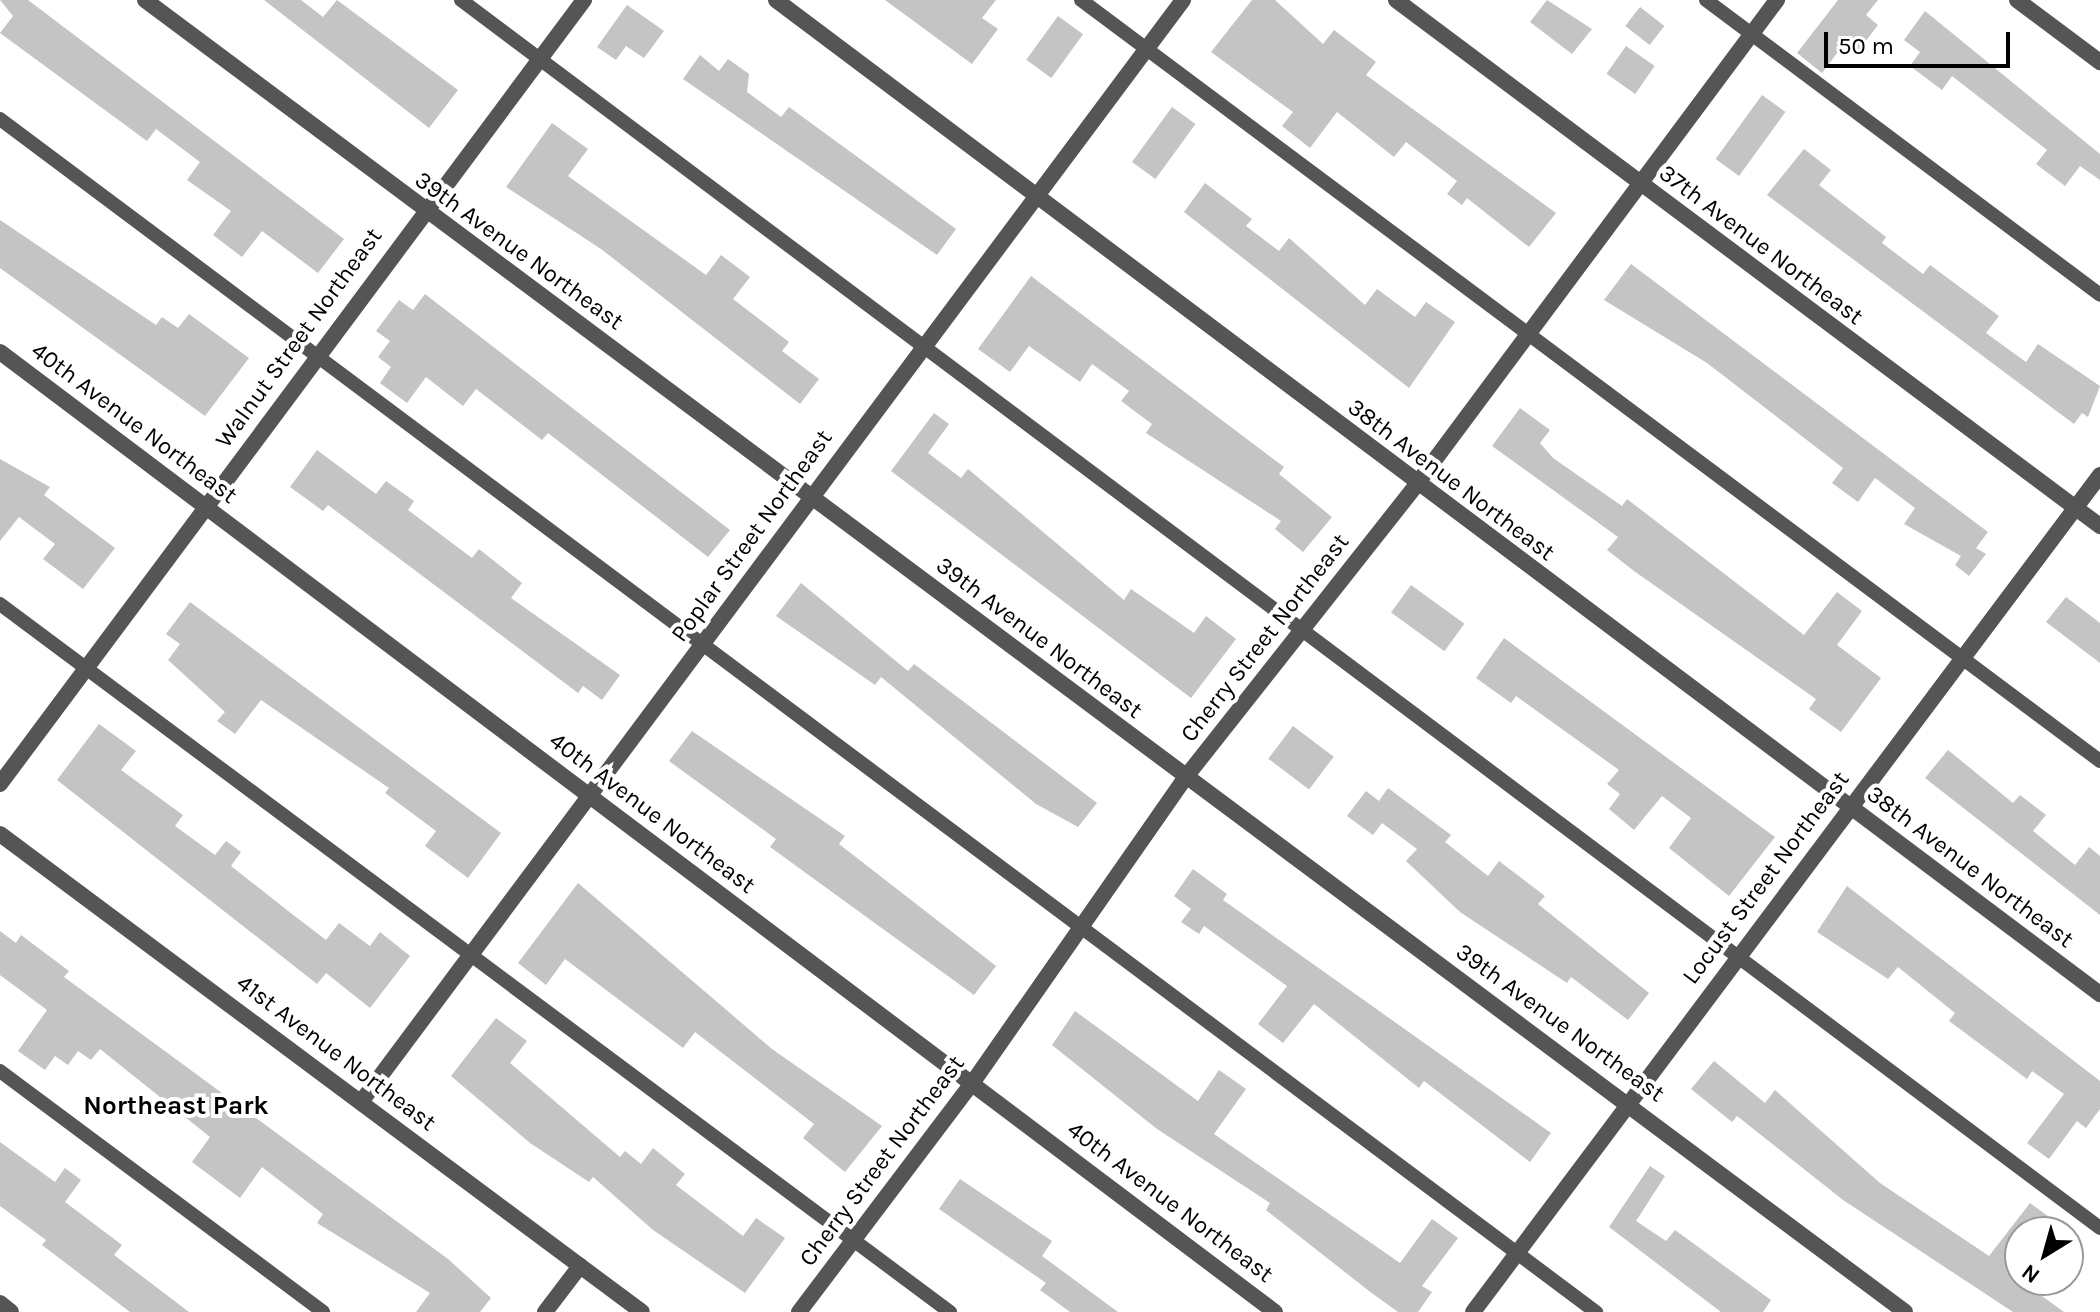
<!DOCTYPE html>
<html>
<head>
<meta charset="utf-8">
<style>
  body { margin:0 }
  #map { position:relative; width:2100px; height:1312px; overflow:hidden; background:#fff; font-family:Karla,sans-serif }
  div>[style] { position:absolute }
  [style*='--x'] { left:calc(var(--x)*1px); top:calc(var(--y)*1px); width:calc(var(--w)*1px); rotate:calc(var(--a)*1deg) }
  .building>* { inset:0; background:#c4c4c4; transform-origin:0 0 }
  .service>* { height:14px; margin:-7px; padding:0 7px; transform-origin:7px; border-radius:7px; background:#555 }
  .minor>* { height:16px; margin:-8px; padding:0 8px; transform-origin:8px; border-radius:8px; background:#555 }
  .tertiary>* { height:16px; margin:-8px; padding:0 8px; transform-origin:8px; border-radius:8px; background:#555 }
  span { translate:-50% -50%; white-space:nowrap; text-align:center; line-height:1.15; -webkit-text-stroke:8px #fff; paint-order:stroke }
  .street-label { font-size:24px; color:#000 }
  .neighbourhood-label { font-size:26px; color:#000; font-weight:700 }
  .north { position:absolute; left:2004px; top:1216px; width:80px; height:80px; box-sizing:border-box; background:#fff; border:2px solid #999; border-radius:50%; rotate:217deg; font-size:22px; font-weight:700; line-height:32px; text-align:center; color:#000 }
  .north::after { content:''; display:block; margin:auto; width:28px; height:36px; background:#000; clip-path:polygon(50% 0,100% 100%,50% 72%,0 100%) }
  .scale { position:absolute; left:1824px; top:32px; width:186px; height:36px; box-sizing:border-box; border:4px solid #000; border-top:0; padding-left:10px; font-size:24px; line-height:28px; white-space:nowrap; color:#000; -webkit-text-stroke:6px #fff; paint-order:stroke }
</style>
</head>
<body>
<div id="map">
  <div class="building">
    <div style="clip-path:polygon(0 0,28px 0,344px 239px,318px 273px,262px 231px,242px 257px,213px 235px,231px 211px,187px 180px,200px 162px,156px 129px,147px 141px,0 33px,13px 16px)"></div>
    <div style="clip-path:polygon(264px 0,301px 0,323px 17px,337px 0,458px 90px,429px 128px)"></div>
    <div style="clip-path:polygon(885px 0,996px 0,982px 18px,998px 29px,972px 64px)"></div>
    <div style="clip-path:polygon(1252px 0,1275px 0,1323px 44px,1334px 30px,1376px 62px,1366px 75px,1556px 213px,1529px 247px,1467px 198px,1462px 205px,1447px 194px,1457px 181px,1406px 142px,1394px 157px,1337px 112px,1310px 148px,1282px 126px,1293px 112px,1211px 52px)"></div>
    <div style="clip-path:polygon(1547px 0,1592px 29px,1572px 54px,1530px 22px)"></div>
    <div style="clip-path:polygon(1838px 0,1878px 0,1866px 15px,1878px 25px,1856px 54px,1844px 44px,1822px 73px,1797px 53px)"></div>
    <div style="clip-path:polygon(627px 5px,664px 31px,644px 58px,626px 46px,616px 60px,597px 47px)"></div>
    <div style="left:1640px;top:7px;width:31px;height:24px;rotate:38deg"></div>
    <div style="clip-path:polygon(1925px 11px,2100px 154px,2100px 180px,2080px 166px,2065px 186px,2036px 164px,2047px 150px,2011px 122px,1952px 76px,1942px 90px,1910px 66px,1920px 52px,1904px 40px)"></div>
    <div style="left:1058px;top:16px;width:31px;height:54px;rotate:36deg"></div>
    <div style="left:1626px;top:46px;width:35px;height:34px;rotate:35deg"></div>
    <div style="clip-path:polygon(700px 55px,719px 71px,728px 59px,749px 74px,747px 92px,781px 117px,789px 107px,956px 229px,937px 255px,683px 79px)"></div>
    <div style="left:1762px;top:95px;width:29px;height:79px;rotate:36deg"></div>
    <div style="left:1172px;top:107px;width:29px;height:68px;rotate:36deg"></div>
    <div style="clip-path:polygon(552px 123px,588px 149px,568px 176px,706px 275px,721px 255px,750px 277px,733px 299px,789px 342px,782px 351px,819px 379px,800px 404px,601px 249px,506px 187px)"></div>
    <div style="clip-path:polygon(1804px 149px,1831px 170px,1819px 185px,1886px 237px,1882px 243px,1923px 274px,1930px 265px,1999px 316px,1986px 333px,2026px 362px,2038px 344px,2100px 386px,2088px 417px,2082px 413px,2074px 424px,1767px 195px)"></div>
    <div style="clip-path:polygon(1205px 183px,1252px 219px,1246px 226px,1279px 251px,1289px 238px,1365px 305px,1377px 289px,1415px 317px,1426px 302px,1455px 322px,1409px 388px,1184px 212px)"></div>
    <div style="clip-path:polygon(0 220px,156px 325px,162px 317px,178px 328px,189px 314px,249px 358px,205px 416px,0 268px)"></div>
    <div style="clip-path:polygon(1631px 264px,1988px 532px,1976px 548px,1986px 554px,1969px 576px,1955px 565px,1961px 556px,1904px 524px,1915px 508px,1875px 478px,1858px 502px,1832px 483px,1843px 468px,1707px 363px,1604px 300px)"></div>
    <div style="clip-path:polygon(1031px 276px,1284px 467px,1279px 474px,1332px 517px,1303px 552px,1275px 529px,1281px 521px,1146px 433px,1152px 424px,1121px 401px,1129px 391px,1092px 364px,1080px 382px,1029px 346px,1010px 372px,978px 349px)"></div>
    <div style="clip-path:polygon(425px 294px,730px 530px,708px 557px,548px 433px,542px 440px,476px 389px,463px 406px,426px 377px,407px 403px,380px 383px,391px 367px,378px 357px,390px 341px,376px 331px,399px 300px,413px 310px)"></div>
    <div style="clip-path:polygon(1520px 408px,1550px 430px,1540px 443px,1553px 458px,1622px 506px,1627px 499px,1804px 635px,1837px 592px,1862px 611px,1837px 645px,1881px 678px,1841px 732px,1809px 709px,1816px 699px,1634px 571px,1607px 550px,1618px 537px,1492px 446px)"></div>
    <div style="clip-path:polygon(934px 413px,949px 424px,928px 453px,961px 478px,968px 469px,1124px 600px,1131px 589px,1194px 633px,1206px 616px,1236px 639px,1191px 698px,891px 471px)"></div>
    <div style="clip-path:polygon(317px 450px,376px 494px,386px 481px,414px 501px,408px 510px,472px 558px,479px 549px,522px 583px,511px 598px,620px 675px,602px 700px,583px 686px,578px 693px,328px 505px,323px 511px,290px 487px)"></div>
    <div style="clip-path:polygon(0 459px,50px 487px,44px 495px,115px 548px,83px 589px,43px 559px,55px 544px,19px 517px,0 541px)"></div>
    <div style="clip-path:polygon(801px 583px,908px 671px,914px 664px,1097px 803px,1078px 827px,1036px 804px,881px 677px,875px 685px,776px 616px)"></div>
    <div style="left:1411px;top:585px;width:66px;height:34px;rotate:36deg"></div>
    <div style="clip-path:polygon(2066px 597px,2100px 623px,2100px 663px,2046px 622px)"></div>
    <div style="clip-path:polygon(190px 602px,501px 833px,468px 878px,425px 846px,436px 831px,385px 793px,389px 788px,261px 700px,235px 734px,217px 721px,225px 712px,168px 660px,180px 644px,166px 634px)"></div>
    <div style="clip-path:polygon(1504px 638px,1775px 837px,1729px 896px,1669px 848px,1691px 818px,1662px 796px,1634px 830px,1609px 809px,1620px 794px,1607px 784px,1619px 770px,1516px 696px,1511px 703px,1476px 678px)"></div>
    <div style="clip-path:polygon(99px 724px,136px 751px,121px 770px,183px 815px,175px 826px,215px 855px,226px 841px,241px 852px,231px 866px,292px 914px,326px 940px,339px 923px,370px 946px,380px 932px,410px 956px,370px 1008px,326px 973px,317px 984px,57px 780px)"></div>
    <div style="left:1293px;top:726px;width:51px;height:41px;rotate:37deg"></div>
    <div style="clip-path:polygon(692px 731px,845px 836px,839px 844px,996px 966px,974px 995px,770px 847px,776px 839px,669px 761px)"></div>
    <div style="clip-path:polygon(1948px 750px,2013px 803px,2020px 795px,2046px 815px,2033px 831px,2075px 865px,2089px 847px,2100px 856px,2100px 915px,1925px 778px)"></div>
    <div style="clip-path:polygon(1388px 788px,1451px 835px,1445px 842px,1488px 876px,1499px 861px,1545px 896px,1538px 904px,1649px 993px,1628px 1020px,1571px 977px,1567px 983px,1460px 912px,1406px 861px,1417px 849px,1382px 823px,1373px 835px,1347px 816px,1366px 791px,1379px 801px)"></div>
    <div style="clip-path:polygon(1193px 869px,1227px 894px,1223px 900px,1551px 1133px,1530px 1162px,1424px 1081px,1419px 1088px,1314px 1004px,1283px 1043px,1258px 1024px,1287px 986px,1204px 926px,1199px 934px,1181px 922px,1191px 909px,1174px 896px)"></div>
    <div style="clip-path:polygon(578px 883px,772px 1049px,882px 1126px,845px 1172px,803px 1138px,814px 1124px,695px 1032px,683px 1048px,565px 959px,546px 985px,518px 963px)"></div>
    <div style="clip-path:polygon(1847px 886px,2100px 1081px,2100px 1109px,2086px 1128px,2077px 1121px,2049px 1159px,2027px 1143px,2064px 1094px,2032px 1071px,2027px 1079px,1949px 1021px,1955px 1013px,1898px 967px,1888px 979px,1817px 932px)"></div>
    <div style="clip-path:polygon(0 931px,16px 943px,21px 935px,69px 971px,64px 977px,448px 1259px,491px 1298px,480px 1312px,416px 1312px,430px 1293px,317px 1223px,323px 1214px,262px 1167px,240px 1198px,192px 1162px,210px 1137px,100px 1049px,91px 1060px,78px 1051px,68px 1065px,55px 1056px,45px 1070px,18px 1051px,47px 1010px,0 975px)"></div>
    <div style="clip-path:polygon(1075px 1011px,1198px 1101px,1219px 1070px,1246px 1089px,1214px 1134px,1400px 1263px,1432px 1219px,1458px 1238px,1422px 1286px,1432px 1292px,1418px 1312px,1398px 1312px,1369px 1291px,1266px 1210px,1270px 1203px,1157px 1129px,1052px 1045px)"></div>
    <div style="clip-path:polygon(496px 1018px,527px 1041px,510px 1063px,620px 1157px,625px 1151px,641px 1164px,653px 1148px,685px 1174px,676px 1185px,743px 1236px,756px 1218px,785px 1238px,745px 1293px,653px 1230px,593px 1177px,589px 1182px,530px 1143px,451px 1076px)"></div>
    <div style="clip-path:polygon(1714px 1061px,1765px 1103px,1775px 1090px,1880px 1183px,1989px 1256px,2030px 1203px,2052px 1219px,2043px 1232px,2020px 1232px,2020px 1280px,2064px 1312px,2013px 1312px,1843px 1200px,1737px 1116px,1732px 1122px,1691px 1089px)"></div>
    <div style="clip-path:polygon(0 1142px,55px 1182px,65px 1168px,81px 1180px,65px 1202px,122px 1245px,114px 1255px,189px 1312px,130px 1312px,42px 1245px,46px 1240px,0 1206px)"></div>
    <div style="clip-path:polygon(1650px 1166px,1665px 1176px,1636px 1221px,1666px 1241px,1675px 1230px,1771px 1300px,1763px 1312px,1721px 1312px,1609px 1227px)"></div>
    <div style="clip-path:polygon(960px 1179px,1052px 1241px,1042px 1256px,1118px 1312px,1070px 1312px,1040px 1290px,1046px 1283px,939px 1209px)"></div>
  </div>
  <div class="service">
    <div style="--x:461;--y:0;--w:2048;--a:36.84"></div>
    <div style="--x:1081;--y:0;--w:1272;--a:36.75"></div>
    <div style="--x:1706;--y:0;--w:492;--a:36.8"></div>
    <div style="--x:0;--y:119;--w:1993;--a:36.78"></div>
    <div style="--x:0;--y:604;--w:1185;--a:36.7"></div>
    <div style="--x:0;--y:1071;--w:403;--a:36.7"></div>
  </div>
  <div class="minor">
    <div style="--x:145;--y:0;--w:2195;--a:36.7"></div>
    <div style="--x:776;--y:0;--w:1656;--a:36.9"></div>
    <div style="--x:1396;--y:0;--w:879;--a:36.77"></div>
    <div style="--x:2017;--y:0;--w:104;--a:36.8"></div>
    <div style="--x:0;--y:784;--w:978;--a:-53.32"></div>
    <div style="--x:0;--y:834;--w:800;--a:36.67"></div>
    <div style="--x:361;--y:1102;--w:1375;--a:-53.28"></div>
    <div style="--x:0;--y:1303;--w:14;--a:39"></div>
    <div style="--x:545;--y:1312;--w:58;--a:-52.7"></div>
    <div style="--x:799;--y:1312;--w:288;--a:-52.9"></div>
    <div style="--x:973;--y:1082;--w:371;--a:-55.1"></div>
    <div style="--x:1185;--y:778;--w:373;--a:-51.7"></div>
    <div style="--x:1416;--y:485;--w:605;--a:-53.34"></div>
    <div style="--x:1473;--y:1312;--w:1046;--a:-53.16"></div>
  </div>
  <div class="tertiary">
    <div style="--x:0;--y:352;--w:1596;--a:36.98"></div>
  </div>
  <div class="street-label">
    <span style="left:1761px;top:245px;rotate:37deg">37th Avenue Northeast</span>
    <span style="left:519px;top:251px;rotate:36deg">39th Avenue Northeast</span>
    <span style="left:299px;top:338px;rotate:-54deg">Walnut Street Northeast</span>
    <span style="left:134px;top:423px;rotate:37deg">40th Avenue Northeast</span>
    <span style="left:1451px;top:480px;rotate:37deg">38th Avenue Northeast</span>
    <span style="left:752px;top:536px;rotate:-54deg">Poplar Street Northeast</span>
    <span style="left:1039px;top:638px;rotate:37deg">39th Avenue Northeast</span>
    <span style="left:1265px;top:638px;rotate:-52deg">Cherry Street Northeast</span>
    <span style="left:652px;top:813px;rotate:37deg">40th Avenue Northeast</span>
    <span style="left:1970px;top:867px;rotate:37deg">38th Avenue Northeast</span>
    <span style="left:1766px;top:878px;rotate:-53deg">Locust Street Northeast</span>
    <span style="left:1560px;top:1023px;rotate:36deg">39th Avenue Northeast</span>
    <span style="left:336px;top:1053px;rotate:37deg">41st Avenue Northeast</span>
    <span style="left:882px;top:1161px;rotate:-53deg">Cherry Street Northeast</span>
    <span style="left:1170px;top:1202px;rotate:37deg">40th Avenue Northeast</span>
  </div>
  <div class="neighbourhood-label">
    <span style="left:176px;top:1106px">Northeast Park</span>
  </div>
  <div class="north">N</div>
  <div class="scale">50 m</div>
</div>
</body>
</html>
